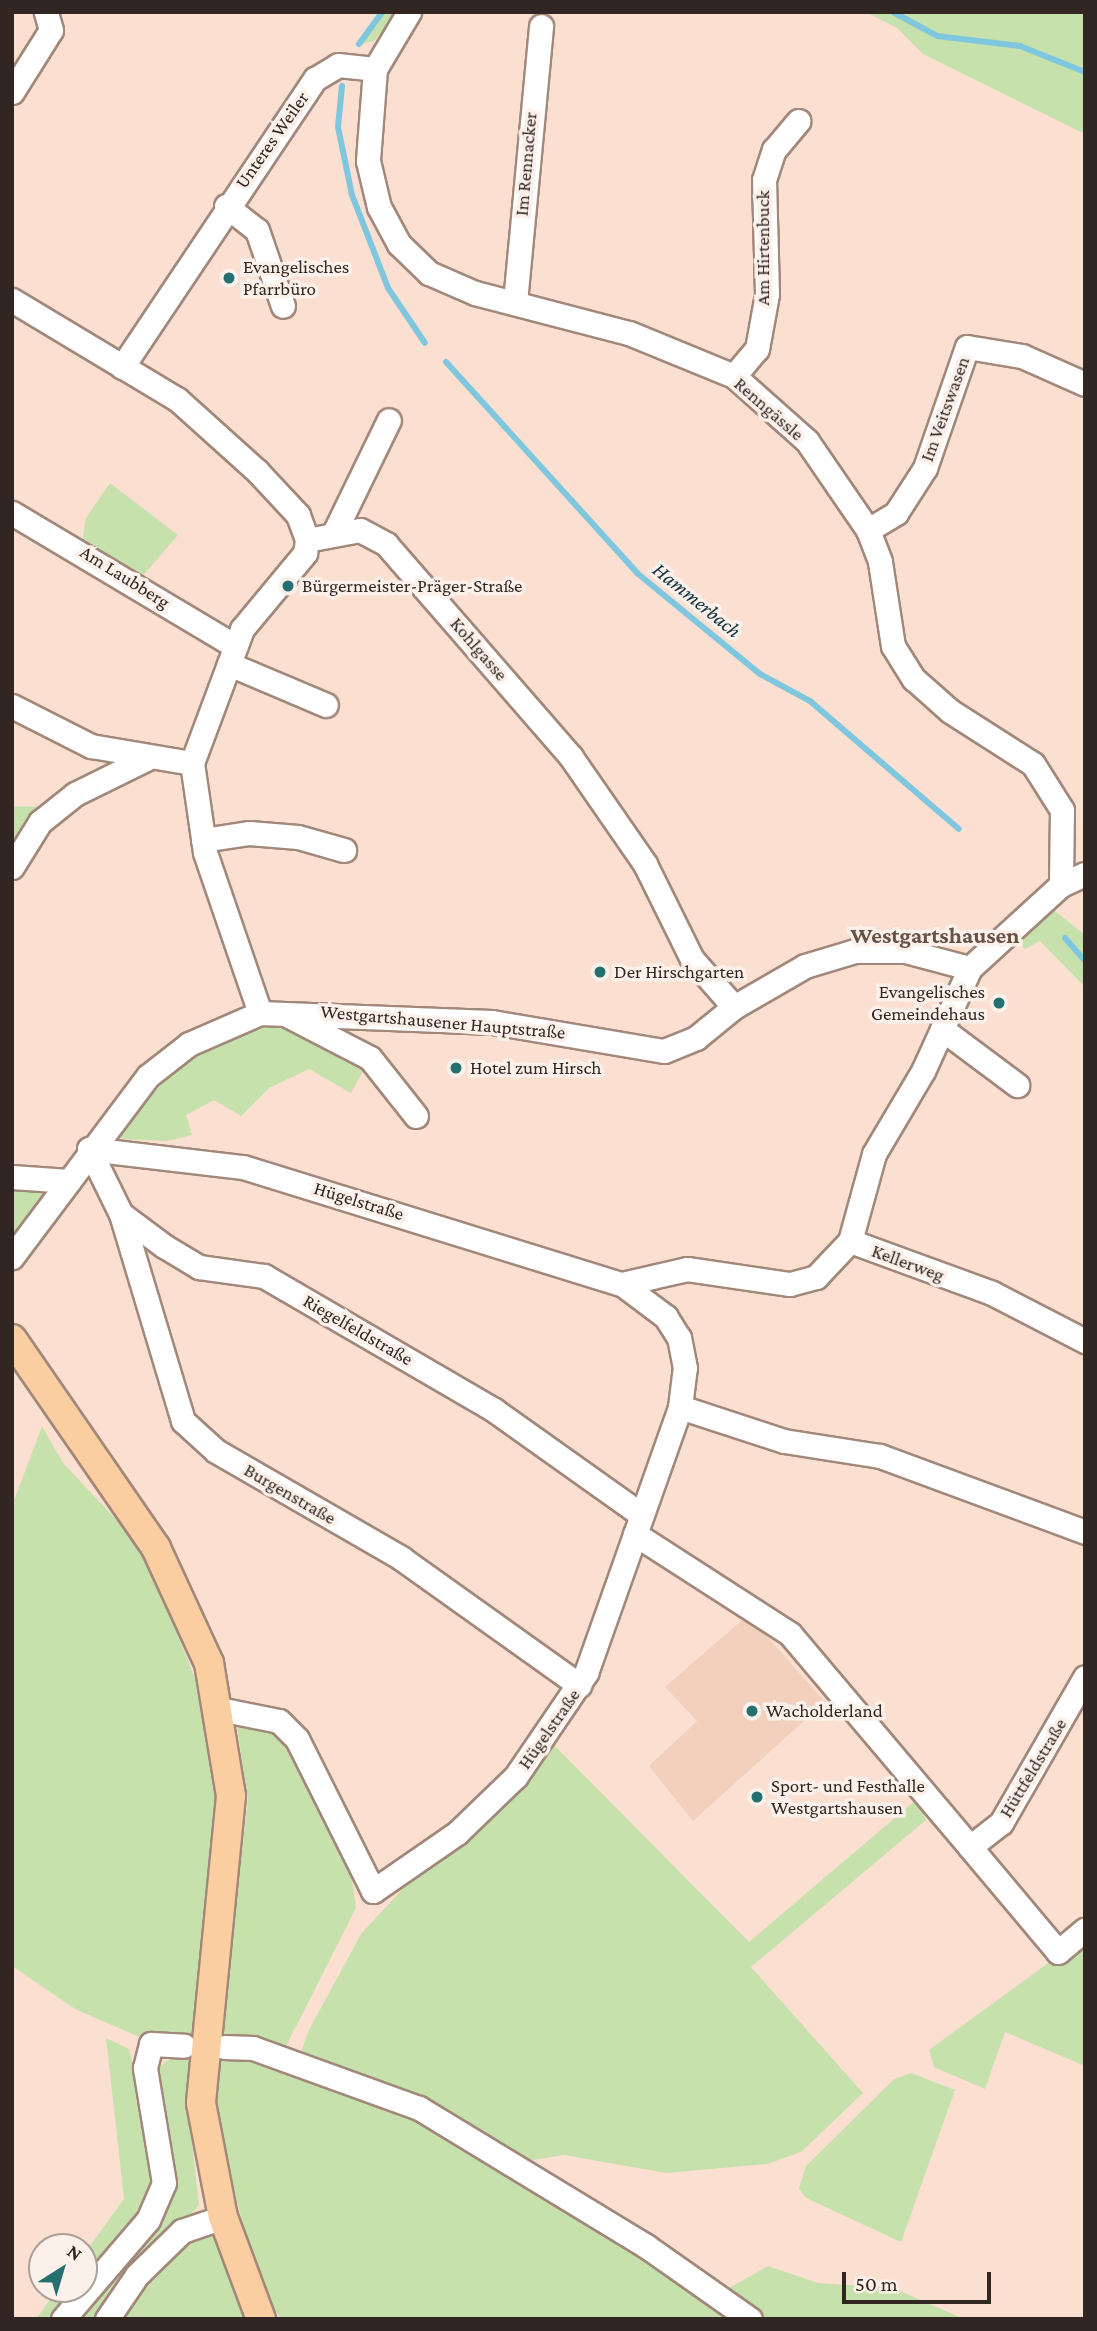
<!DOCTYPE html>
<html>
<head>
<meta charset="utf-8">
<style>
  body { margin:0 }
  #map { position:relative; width:1097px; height:2331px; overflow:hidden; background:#fbdfd0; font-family:"Crimson Pro",serif }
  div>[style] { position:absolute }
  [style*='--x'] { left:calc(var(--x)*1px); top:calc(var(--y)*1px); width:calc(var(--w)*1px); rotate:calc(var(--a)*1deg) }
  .built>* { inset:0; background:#f3d0be }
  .green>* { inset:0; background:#c7e1ad }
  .stream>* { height:6px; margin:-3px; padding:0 3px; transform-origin:3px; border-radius:3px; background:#7fc7de }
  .roads { filter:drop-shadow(2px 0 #a1887a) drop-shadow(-2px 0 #a1887a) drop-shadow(0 2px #a1887a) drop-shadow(0 -2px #a1887a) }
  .minor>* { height:23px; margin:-11.5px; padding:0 11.5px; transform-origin:11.5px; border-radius:11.5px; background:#fff }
  .major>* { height:28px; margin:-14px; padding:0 14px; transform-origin:14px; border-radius:14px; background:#fbcea1 }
  .dots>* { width:19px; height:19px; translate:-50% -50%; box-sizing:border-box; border:4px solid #fbf0ea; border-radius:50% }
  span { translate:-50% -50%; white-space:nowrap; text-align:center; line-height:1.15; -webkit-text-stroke:7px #fbf0ea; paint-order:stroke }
  .street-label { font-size:19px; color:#312621 }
  .poi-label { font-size:19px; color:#312621 }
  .left { translate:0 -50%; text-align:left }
  .right { translate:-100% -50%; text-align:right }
  .water-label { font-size:21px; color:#0f323c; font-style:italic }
  .quarter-label { font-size:23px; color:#675044; font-weight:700 }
  .frame { position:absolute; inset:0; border:14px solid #312621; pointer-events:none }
  .north { position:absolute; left:28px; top:2233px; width:70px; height:70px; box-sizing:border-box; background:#fbf0ea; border:2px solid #aa9f9a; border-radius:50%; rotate:37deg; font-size:19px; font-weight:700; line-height:28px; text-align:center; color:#312621 }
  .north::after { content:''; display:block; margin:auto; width:24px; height:32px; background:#246f6f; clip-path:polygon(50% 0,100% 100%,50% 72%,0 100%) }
  .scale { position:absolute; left:842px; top:2272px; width:149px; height:32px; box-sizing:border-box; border:4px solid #312621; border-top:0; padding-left:9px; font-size:21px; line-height:24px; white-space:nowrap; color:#312621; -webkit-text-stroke:5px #fbf0ea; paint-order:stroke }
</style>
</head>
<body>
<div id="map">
  <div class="built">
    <div style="clip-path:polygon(748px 1615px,825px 1702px,693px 1821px,649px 1766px,697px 1721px,665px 1687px)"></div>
  </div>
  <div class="green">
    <div style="clip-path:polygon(382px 12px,397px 12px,374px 41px,362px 44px)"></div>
    <div style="clip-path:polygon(866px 12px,1085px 12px,1085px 134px,923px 54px,897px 28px)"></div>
    <div style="clip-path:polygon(110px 483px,178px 535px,141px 578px,82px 542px,86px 518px)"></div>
    <div style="clip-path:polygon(12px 806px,46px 807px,12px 840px)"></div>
    <div style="clip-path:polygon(1051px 908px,1085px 935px,1085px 987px,1040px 941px,1025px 949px,1015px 940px)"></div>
    <div style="clip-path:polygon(285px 1019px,367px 1064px,351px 1093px,309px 1069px,269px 1088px,241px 1116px,214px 1100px,186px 1115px,192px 1135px,167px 1141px,123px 1139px,114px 1132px,188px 1058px,224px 1037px)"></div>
    <div style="clip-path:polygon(12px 1182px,45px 1190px,47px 1202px,12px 1242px)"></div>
    <div style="clip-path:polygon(42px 1426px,63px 1463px,129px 1533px,157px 1582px,203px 1699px,217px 1803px,187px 2098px,199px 2205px,102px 2319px,79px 2319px,167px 2208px,154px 2071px,182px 2050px,179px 2037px,137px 2036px,75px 2009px,12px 1966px,12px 1506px)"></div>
    <div style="clip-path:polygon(236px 1720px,276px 1733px,307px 1780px,351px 1873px,356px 1908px,283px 2052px,219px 2039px,248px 1800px)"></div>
    <div style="clip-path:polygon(550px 1741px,749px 1942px,917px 1799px,926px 1820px,751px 1967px,863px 2093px,801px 2152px,767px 2164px,666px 2173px,564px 2155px,519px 2162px,308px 2060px,302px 2049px,309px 2030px,361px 1934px,410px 1881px,511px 1794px)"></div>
    <div style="clip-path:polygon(1085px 1936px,1085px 2066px,1005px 2032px,985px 2089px,934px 2067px,929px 2050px)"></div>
    <div style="clip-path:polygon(106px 2038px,129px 2049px,155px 2159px,152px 2197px,84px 2284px,84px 2254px,124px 2199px)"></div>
    <div style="clip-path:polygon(218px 2055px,240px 2056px,411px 2112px,715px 2296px,768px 2266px,818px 2283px,893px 2288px,964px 2319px,280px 2319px,256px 2271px,236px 2198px,216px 2107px)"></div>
    <div style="clip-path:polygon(911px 2073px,955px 2090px,901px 2242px,806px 2198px,799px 2188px,806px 2166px,894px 2079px)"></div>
    <div style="clip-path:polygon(214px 2228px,252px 2319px,121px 2319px,183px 2243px)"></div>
    <div style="clip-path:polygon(58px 2289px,80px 2289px,57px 2319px,36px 2319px)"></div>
  </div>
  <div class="stream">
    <div style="--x:893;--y:12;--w:50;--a:28.6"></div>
    <div style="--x:937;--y:36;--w:84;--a:6.9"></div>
    <div style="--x:1020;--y:46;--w:70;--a:21.8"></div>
    <div style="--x:359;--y:44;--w:39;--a:-54"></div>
    <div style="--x:342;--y:86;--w:41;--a:95.6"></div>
    <div style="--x:338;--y:127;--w:69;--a:78.4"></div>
    <div style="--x:352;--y:195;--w:100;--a:68.8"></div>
    <div style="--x:388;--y:288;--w:66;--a:56.1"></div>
    <div style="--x:446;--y:362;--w:285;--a:47.8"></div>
    <div style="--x:637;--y:573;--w:159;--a:39.4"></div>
    <div style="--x:760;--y:674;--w:57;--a:28.4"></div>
    <div style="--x:810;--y:701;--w:196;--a:40.7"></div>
    <div style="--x:1065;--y:938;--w:30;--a:49"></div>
  </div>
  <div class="roads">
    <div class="minor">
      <div style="--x:375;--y:69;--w:92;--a:94.4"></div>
      <div style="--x:368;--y:161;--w:47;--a:76.6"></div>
      <div style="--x:379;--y:207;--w:42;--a:61.6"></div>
      <div style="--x:399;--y:244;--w:42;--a:44"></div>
      <div style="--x:429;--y:273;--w:50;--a:23.5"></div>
      <div style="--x:475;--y:293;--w:159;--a:14.6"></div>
      <div style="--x:629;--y:333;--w:113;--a:22.3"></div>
      <div style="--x:734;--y:376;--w:98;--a:41.7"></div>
      <div style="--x:807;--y:441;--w:108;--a:55.6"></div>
      <div style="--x:868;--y:530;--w:34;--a:69"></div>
      <div style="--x:880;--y:562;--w:85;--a:81.2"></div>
      <div style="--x:893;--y:646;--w:39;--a:58"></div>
      <div style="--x:914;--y:679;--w:48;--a:41.6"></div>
      <div style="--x:950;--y:711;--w:98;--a:32.6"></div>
      <div style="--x:1033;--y:764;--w:54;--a:57.8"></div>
      <div style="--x:1062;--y:810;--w:75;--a:90.8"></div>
      <div style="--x:12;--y:92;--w:73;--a:-57.8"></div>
      <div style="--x:51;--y:30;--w:19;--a:-106"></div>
      <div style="--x:226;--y:206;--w:39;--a:38"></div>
      <div style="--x:257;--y:230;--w:80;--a:71.1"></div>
      <div style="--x:12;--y:300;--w:192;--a:31"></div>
      <div style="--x:177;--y:399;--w:108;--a:42"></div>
      <div style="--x:257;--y:471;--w:60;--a:47"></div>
      <div style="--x:298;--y:515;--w:27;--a:70"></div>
      <div style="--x:307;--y:540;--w:54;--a:-10.7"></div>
      <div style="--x:360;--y:530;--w:30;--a:28"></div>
      <div style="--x:386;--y:544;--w:282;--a:49"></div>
      <div style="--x:571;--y:757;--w:130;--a:55.3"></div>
      <div style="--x:645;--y:864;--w:106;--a:63.7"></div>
      <div style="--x:692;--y:959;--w:64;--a:48.8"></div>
      <div style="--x:515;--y:302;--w:277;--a:-84.6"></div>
      <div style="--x:122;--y:367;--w:347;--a:-56.2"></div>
      <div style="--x:315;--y:79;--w:27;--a:-31"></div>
      <div style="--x:338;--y:65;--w:37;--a:6"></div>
      <div style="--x:375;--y:69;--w:66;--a:-59.2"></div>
      <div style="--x:734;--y:376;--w:35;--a:-50"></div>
      <div style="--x:757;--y:349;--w:56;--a:-79.7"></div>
      <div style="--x:767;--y:294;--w:114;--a:-91.5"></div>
      <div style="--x:764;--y:180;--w:32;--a:-72"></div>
      <div style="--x:774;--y:150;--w:38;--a:-50"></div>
      <div style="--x:12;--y:513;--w:260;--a:30.8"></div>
      <div style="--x:868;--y:530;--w:33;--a:-31"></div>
      <div style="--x:896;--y:513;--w:54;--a:-57.2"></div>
      <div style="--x:925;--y:468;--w:128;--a:-70.9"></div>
      <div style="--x:967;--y:347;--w:56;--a:9.3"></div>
      <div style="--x:1022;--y:356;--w:69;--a:24"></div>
      <div style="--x:335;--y:531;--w:123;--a:-64.1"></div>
      <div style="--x:229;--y:664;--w:105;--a:22.9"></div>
      <div style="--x:12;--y:706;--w:89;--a:26.9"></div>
      <div style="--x:91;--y:746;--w:102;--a:9.6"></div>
      <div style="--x:203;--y:840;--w:47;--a:-8.7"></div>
      <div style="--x:249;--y:833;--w:49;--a:4.7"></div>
      <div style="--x:298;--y:837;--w:48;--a:15.8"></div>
      <div style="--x:12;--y:867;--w:53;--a:-58.1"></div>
      <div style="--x:40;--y:822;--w:45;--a:-38.7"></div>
      <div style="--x:75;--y:794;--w:81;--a:-26.3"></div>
      <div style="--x:970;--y:968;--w:113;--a:114.5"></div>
      <div style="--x:923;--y:1071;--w:96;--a:120.6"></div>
      <div style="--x:874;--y:1154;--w:90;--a:105.4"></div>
      <div style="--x:850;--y:1241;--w:151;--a:20.1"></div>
      <div style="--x:992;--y:1293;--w:105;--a:27.3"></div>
      <div style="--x:260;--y:1013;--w:170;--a:-108.9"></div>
      <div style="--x:205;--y:852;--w:90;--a:-98.3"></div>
      <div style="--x:192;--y:763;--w:143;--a:-69.5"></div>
      <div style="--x:242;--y:629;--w:99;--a:-50.3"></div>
      <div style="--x:305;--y:553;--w:13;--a:-81"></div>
      <div style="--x:287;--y:1015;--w:93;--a:27.4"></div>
      <div style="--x:370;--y:1058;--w:74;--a:51.6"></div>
      <div style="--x:942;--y:1029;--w:94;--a:36.7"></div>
      <div style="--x:89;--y:1149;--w:155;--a:6.7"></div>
      <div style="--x:243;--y:1167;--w:397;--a:17.2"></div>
      <div style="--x:622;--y:1284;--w:67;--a:-13"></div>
      <div style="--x:687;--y:1269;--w:104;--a:8.3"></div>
      <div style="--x:790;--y:1284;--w:27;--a:-15"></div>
      <div style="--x:816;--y:1277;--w:50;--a:-46.6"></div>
      <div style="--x:89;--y:1149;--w:72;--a:63.8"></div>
      <div style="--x:121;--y:1214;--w:54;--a:36.7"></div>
      <div style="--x:164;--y:1246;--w:41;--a:31"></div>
      <div style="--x:199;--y:1267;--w:66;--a:7.9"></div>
      <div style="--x:264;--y:1276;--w:266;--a:30.2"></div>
      <div style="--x:494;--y:1410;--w:181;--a:35.4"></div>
      <div style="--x:12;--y:1177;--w:57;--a:4"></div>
      <div style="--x:121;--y:1214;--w:216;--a:73.3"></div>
      <div style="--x:183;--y:1421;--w:45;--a:42.3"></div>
      <div style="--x:216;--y:1451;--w:214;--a:30"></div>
      <div style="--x:401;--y:1558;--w:219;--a:35.5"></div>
      <div style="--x:12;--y:1257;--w:226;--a:-53.1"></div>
      <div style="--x:148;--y:1076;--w:52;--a:-38"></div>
      <div style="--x:189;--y:1044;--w:77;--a:-23.6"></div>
      <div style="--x:260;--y:1013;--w:232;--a:2.2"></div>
      <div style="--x:492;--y:1022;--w:174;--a:9.6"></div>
      <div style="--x:664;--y:1051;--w:35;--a:-22"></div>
      <div style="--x:696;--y:1038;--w:49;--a:-39.2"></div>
      <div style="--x:734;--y:1007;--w:82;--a:-30"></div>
      <div style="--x:805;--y:966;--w:52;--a:-16.7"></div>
      <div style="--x:855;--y:951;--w:50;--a:0"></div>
      <div style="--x:905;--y:951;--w:67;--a:14.7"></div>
      <div style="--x:970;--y:968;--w:123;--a:-42.4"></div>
      <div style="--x:1061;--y:885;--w:26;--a:-25"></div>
      <div style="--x:680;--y:1407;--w:109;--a:18.1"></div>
      <div style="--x:784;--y:1441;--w:97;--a:8.9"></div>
      <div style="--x:880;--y:1456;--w:219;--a:20.3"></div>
      <div style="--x:635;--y:1534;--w:184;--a:32.8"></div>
      <div style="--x:790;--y:1634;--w:279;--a:49.8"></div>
      <div style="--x:970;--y:1847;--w:39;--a:-38"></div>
      <div style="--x:1001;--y:1823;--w:168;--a:-60.1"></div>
      <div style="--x:219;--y:1709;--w:61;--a:11.3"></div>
      <div style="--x:279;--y:1721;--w:25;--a:45"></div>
      <div style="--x:297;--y:1739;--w:170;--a:63.4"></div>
      <div style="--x:373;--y:1891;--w:102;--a:-34.6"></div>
      <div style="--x:457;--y:1833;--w:82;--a:-44"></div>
      <div style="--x:516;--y:1776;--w:125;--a:-55.8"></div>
      <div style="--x:586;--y:1673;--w:282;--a:-70.5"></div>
      <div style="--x:680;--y:1407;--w:39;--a:-83"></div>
      <div style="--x:685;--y:1368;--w:31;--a:-101"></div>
      <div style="--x:679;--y:1338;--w:25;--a:-122"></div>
      <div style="--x:666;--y:1317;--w:55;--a:-143.1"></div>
      <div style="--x:970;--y:1847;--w:137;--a:50"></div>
      <div style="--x:1058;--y:1952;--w:35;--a:-40"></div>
      <div style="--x:224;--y:2047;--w:29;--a:2"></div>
      <div style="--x:253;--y:2048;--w:177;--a:19.9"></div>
      <div style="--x:419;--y:2108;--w:266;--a:31.3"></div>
      <div style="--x:646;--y:2246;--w:127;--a:35.1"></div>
      <div style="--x:63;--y:2319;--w:130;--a:-49.4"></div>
      <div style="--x:148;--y:2220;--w:40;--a:-66.6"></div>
      <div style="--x:164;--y:2183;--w:117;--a:-99.4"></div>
      <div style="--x:145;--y:2068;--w:25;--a:-76"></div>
      <div style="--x:151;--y:2044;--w:33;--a:3"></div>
      <div style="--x:107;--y:2319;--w:53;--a:-55.7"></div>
      <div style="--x:137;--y:2275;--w:63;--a:-44.4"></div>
      <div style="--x:182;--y:2231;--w:43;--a:-18.9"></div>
    </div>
    <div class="major">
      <div style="--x:12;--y:1339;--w:254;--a:55.4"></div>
      <div style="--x:156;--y:1548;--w:127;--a:65.3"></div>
      <div style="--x:209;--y:1663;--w:135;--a:80.6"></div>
      <div style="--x:231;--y:1796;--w:308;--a:95.6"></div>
      <div style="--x:201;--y:2103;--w:116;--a:79.1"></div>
      <div style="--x:223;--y:2217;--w:109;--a:69.6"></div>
    </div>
  </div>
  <div class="dots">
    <div style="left:229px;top:278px;background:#246f6f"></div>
    <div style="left:288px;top:586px;background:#246f6f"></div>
    <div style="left:600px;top:972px;background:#246f6f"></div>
    <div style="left:999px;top:1003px;background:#246f6f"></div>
    <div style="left:456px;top:1068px;background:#246f6f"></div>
    <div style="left:752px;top:1711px;background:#246f6f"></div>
    <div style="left:757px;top:1797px;background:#246f6f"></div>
  </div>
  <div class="street-label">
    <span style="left:272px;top:140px;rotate:-55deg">Unteres Weiler</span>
    <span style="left:526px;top:164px;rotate:-85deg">Im Rennacker</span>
    <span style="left:763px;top:248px;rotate:-90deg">Am Hirtenbuck</span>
    <span style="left:769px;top:409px;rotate:41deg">Renngässle</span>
    <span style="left:945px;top:409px;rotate:-70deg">Im Veitswasen</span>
    <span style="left:125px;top:577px;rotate:32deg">Am Laubberg</span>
    <span style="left:479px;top:649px;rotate:49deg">Kohlgasse</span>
    <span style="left:443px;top:1022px;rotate:5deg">Westgartshausener Hauptstraße</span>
    <span style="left:359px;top:1201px;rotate:17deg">Hügelstraße</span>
    <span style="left:908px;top:1263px;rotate:20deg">Kellerweg</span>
    <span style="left:358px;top:1330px;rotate:30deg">Riegelfeldstraße</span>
    <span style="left:290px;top:1494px;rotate:30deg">Burgenstraße</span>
    <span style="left:549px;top:1729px;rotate:-55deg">Hügelstraße</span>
    <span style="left:1033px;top:1768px;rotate:-59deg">Hüttfeldstraße</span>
  </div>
  <div class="poi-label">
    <span class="left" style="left:243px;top:278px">Evangelisches<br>Pfarrbüro</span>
    <span class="left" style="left:302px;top:586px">Bürgermeister-Präger-Straße</span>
    <span class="left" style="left:614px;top:972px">Der Hirschgarten</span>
    <span class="right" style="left:985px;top:1003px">Evangelisches<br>Gemeindehaus</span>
    <span class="left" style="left:470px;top:1068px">Hotel zum Hirsch</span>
    <span class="left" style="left:766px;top:1711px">Wacholderland</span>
    <span class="left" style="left:771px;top:1797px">Sport- und Festhalle<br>Westgartshausen</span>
  </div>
  <div class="water-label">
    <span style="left:697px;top:600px;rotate:39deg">Hammerbach</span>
  </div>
  <div class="quarter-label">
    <span style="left:935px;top:935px">Westgartshausen</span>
  </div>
  <div class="frame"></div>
  <div class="north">N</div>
  <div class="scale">50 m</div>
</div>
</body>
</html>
